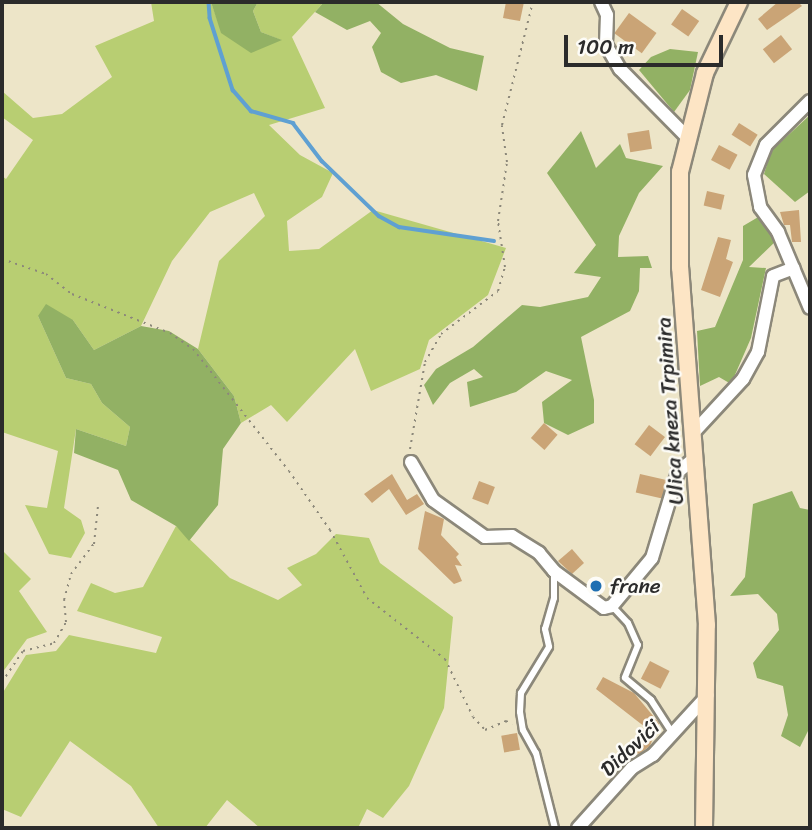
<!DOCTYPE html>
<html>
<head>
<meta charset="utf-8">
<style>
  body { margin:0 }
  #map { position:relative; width:812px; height:830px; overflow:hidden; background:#ede5c8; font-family:Sriracha,sans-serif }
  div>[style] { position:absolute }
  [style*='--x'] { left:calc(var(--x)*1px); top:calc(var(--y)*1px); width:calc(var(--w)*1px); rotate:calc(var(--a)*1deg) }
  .green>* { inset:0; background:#b8ce72 }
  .forest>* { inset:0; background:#92b164 }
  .stream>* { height:3.5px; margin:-1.75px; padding:0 1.75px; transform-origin:1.75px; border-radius:1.75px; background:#5fa0d2 }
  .building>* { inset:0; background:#caa476; transform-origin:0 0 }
  .path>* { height:2px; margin-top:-1px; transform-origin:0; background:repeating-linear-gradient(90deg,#8c887a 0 2px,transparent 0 7px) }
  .roads { filter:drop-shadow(2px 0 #8c887a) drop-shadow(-2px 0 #8c887a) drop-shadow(0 2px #8c887a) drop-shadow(0 -2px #8c887a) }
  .lane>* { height:6px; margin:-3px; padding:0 3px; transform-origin:3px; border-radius:3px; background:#fff }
  .street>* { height:12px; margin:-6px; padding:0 6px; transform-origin:6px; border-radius:6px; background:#fff }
  .secondary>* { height:16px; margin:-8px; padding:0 8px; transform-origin:8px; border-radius:8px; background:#fde5c5 }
  .dots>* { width:19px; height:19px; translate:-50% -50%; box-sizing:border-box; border:4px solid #fdfcf7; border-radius:50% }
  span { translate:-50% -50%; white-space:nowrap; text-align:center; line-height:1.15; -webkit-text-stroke:5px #fdfcf7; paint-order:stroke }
  .street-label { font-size:21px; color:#2b2b2b }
  .poi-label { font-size:21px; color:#2b2b2b }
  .left { translate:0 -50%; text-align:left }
  .frame { position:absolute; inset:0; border:4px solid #2b2b2b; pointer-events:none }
  .scale { position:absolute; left:564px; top:35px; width:159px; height:32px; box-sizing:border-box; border:4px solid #2b2b2b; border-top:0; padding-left:9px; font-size:21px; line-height:24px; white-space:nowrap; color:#2b2b2b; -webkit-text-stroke:5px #fdfcf7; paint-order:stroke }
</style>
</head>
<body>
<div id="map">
  <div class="green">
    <div style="clip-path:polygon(151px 2px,211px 2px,222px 33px,281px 40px,261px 32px,253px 11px,258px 2px,324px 2px,292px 37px,325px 108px,269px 125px,300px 155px,333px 173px,322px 197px,287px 221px,289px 251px,319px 249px,373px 210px,506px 248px,488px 295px,429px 340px,420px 369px,371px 391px,355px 349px,287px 422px,271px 405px,241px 423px,234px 396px,198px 349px,219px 261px,265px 216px,254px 193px,210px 212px,172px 261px,141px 326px,94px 350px,73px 320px,38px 316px,66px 378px,91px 384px,102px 403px,130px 427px,126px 446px,76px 429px,64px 508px,81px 520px,85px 533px,71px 558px,49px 554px,25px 505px,47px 508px,58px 451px,2px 432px,2px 176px,6px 179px,33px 140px,2px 117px,2px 91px,33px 118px,62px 114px,112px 77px,95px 46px,154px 21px)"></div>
    <div style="clip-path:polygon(176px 526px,230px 578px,278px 600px,302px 585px,287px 568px,316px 554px,336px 534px,369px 538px,380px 563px,453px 617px,444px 708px,409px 786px,383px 818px,367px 809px,358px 828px,260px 828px,227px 800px,205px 828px,159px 828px,131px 786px,70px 741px,21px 817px,2px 809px,2px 694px,26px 655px,56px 651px,69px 635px,156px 653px,162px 637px,77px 611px,91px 583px,115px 593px,143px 587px)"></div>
    <div style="clip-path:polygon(2px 550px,31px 579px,19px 591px,47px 632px,27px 639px,2px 673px)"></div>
  </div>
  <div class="forest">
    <div style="clip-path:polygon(211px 2px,258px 2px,253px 11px,261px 32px,282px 40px,251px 53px,221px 33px)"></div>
    <div style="clip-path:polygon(324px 2px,376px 2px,403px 24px,450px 48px,484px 56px,477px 91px,436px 75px,401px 83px,381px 72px,372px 47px,381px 33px,370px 21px,347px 30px,315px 12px)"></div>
    <div style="clip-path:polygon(670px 49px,698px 52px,690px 90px,674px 112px,639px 70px,651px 57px)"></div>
    <div style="clip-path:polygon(810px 115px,810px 191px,795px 202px,764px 174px,771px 151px)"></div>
    <div style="clip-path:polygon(581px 131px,596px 168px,620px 144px,626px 158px,663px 166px,639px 193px,619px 236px,618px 257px,648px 256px,652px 268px,640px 268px,639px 291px,630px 311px,581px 337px,594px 400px,594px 423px,568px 435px,544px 423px,542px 402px,572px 380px,546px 371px,516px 392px,470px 407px,467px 382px,483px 377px,474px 369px,450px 383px,433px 405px,424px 385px,436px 369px,473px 347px,522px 305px,540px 307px,588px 297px,601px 277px,574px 273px,596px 245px,547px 173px)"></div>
    <div style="clip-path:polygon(760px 216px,778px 239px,749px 267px,766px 268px,751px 338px,731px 384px,719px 377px,700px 386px,697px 331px,715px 327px,743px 260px,743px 226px)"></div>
    <div style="clip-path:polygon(46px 304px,73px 320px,94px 350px,141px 326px,169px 331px,198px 349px,234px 396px,241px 423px,223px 449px,218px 505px,189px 541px,176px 526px,131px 500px,118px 470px,74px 453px,76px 429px,126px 446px,130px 427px,102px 403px,91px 384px,66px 378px,38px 316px)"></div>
    <div style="clip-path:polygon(792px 491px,800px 508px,810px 510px,810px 727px,800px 747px,781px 736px,788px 715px,783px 686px,757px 678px,753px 663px,779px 630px,777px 614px,758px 594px,730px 596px,745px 577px,753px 504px)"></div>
  </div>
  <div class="stream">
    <div style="--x:209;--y:2;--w:16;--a:86"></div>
    <div style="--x:210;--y:18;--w:76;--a:72.3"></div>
    <div style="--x:233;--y:90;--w:28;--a:49"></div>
    <div style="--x:251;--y:111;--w:44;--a:15.9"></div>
    <div style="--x:293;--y:123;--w:48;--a:52.7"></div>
    <div style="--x:322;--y:161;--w:79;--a:44"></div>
    <div style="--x:379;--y:216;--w:23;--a:29"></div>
    <div style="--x:399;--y:227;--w:96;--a:8.4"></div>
  </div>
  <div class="building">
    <div style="clip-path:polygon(506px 2px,524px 2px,520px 21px,503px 18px)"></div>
    <div style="clip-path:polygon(778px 2px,798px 2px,802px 6px,767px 30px,758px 19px)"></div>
    <div style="left:682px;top:9px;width:21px;height:19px;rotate:35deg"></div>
    <div style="left:629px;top:13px;width:34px;height:25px;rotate:36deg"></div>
    <div style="left:781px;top:35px;width:18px;height:23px;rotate:52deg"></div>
    <div style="left:739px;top:123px;width:22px;height:14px;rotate:32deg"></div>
    <div style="left:649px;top:130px;width:19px;height:22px;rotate:81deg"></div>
    <div style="left:719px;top:145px;width:21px;height:17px;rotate:28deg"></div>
    <div style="left:707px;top:191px;width:18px;height:15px;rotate:13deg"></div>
    <div style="clip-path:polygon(799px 210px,801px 242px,792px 242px,790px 225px,784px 225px,780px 212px)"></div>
    <div style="clip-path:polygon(718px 237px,731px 240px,726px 259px,733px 262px,720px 297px,701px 290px)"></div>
    <div style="left:544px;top:423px;width:18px;height:20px;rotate:41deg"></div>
    <div style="left:649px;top:425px;width:20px;height:24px;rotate:37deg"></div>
    <div style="clip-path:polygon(392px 474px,407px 500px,417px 494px,424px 504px,406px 515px,389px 489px,372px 503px,364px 494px)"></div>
    <div style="left:640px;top:474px;width:27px;height:19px;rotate:13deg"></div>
    <div style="left:479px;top:481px;width:17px;height:19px;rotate:21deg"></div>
    <div style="clip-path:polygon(425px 511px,444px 519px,441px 535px,459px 554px,456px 557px,462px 566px,455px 565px,462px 581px,454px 584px,418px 549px)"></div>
    <div style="clip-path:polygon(572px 549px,584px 563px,572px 574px,558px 561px)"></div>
    <div style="left:650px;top:661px;width:22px;height:20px;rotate:27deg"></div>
    <div style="clip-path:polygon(603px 677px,634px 693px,659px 723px,650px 746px,639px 754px,634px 752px,645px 727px,596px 689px)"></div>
    <div style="left:517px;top:733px;width:17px;height:16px;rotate:80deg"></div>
  </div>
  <div class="path">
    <div style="--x:2;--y:259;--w:46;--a:18.8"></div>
    <div style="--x:46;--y:274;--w:33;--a:38"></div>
    <div style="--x:72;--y:294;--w:105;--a:21.7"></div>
    <div style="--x:170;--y:333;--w:28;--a:35"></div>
    <div style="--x:193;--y:349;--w:155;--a:51.8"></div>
    <div style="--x:289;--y:471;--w:72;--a:55.2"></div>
    <div style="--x:330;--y:530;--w:77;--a:61.4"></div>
    <div style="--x:367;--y:598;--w:99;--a:38"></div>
    <div style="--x:445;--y:659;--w:64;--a:64.2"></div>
    <div style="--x:473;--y:717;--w:18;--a:47"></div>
    <div style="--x:485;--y:730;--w:23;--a:-23"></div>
    <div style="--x:506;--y:721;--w:7;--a:27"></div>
    <div style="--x:410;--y:449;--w:88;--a:-80.2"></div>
    <div style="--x:425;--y:362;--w:32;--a:-60"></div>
    <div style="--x:441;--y:334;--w:71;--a:-37"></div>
    <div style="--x:498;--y:291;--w:25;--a:-74"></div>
    <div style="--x:505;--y:267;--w:47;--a:-98.7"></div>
    <div style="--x:498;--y:221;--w:60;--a:-81.3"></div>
    <div style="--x:507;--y:162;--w:37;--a:-98"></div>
    <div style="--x:502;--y:125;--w:127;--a:-75.9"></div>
    <div style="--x:2;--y:682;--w:37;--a:-56"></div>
    <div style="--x:23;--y:651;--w:32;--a:-14"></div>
    <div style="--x:54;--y:643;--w:24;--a:-60"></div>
    <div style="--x:66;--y:622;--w:22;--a:-95"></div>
    <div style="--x:64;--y:600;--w:27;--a:-75"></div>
    <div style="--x:71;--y:574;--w:38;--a:-53"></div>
    <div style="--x:94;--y:544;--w:39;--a:-84"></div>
  </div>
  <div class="roads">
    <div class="lane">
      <div style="--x:554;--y:573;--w:25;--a:90"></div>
      <div style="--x:554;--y:598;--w:32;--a:106"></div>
      <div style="--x:545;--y:629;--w:18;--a:77"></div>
      <div style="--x:549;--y:647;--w:54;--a:121.3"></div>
      <div style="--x:521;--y:693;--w:19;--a:93"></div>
      <div style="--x:520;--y:712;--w:18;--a:81"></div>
      <div style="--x:523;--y:730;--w:26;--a:61"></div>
      <div style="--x:536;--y:753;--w:77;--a:75.8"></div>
      <div style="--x:612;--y:606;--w:23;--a:47"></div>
      <div style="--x:628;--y:623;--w:24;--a:66"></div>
      <div style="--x:638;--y:645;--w:35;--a:112"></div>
      <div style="--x:625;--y:678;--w:34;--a:40"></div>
      <div style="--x:651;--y:700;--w:40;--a:57.1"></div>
    </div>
    <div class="street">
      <div style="--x:601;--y:2;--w:14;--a:65"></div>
      <div style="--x:607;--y:15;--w:30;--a:92"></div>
      <div style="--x:606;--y:45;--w:28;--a:60"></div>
      <div style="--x:620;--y:69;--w:94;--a:45.4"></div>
      <div style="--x:810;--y:101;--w:62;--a:135"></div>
      <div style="--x:766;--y:145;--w:32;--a:112"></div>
      <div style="--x:754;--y:175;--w:33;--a:79"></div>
      <div style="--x:760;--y:207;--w:31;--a:54"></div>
      <div style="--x:778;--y:232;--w:82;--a:67.2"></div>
      <div style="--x:695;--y:431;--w:71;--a:-47.3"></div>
      <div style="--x:743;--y:379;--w:31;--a:-61"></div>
      <div style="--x:758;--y:352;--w:77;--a:-78.8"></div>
      <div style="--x:773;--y:276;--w:22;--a:-21"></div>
      <div style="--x:411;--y:462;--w:44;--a:59.9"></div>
      <div style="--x:433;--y:500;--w:64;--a:35.4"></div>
      <div style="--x:485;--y:537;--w:27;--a:-2"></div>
      <div style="--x:512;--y:536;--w:32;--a:32"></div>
      <div style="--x:539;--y:553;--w:23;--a:50"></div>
      <div style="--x:554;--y:571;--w:62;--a:36.5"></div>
      <div style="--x:604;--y:608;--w:8;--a:-14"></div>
      <div style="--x:612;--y:606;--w:62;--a:-50.2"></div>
      <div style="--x:652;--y:558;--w:90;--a:-73.2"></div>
      <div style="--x:678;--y:472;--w:23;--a:-40"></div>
      <div style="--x:578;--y:828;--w:81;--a:-48"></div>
      <div style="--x:632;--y:768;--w:25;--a:-32"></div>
      <div style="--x:653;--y:755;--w:81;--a:-47.5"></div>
    </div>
    <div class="secondary">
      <div style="--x:704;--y:828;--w:203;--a:-89.2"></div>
      <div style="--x:707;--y:625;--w:358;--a:-94.3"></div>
      <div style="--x:680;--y:268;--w:96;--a:-90"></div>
      <div style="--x:680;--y:172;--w:102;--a:-75.8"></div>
      <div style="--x:705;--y:73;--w:79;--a:-64.4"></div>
    </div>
  </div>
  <div class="dots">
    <div style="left:596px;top:586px;background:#1f6fb2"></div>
  </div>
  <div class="street-label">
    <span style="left:670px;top:411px;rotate:-94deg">Ulica kneza Trpimira</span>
    <span style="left:630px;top:748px;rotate:-43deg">Didovići</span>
  </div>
  <div class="poi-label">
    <span class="left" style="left:610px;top:586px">frane</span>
  </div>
  <div class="frame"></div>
  <div class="scale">100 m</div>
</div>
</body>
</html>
